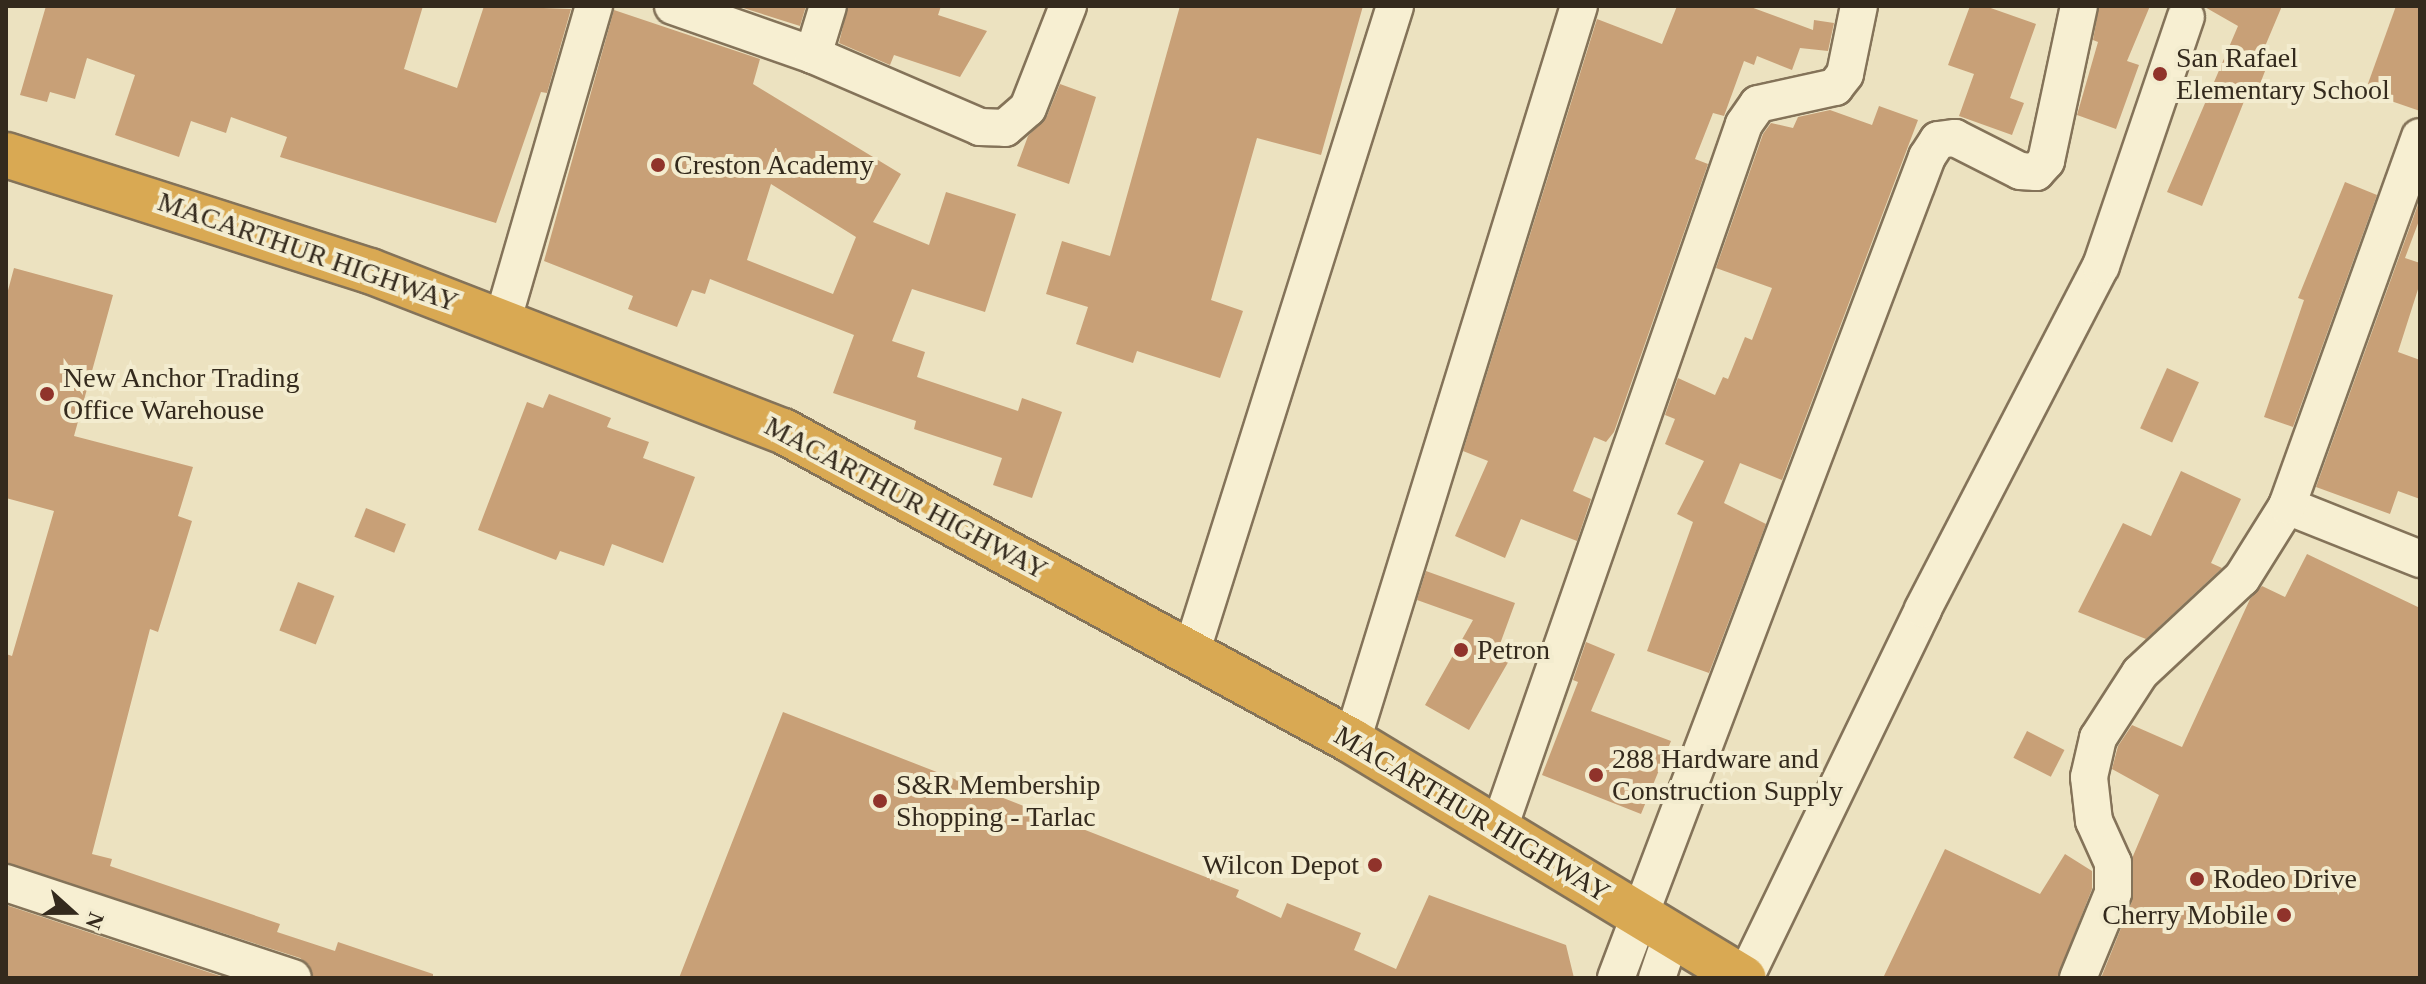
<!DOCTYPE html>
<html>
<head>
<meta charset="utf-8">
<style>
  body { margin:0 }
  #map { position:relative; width:2426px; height:984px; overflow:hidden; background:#ece2c0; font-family:Georgia,serif }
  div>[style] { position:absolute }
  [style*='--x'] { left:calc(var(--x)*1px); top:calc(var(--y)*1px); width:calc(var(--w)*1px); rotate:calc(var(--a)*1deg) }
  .building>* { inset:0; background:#c8a077; transform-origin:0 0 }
  .roads { filter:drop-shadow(2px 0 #847359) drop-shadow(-2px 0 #847359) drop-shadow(0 2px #847359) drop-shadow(0 -2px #847359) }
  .minor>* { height:36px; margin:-18px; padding:0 18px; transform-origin:18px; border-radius:18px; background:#f7efd2 }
  .highway>* { height:44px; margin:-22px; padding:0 22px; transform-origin:22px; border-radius:22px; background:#d9a953 }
  .dots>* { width:22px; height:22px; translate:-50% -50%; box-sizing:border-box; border:4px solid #f3eccf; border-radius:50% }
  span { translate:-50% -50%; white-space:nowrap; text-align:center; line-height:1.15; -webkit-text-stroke:8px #f3eccf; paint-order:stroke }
  .poi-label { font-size:28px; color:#342a1d }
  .left { translate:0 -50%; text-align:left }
  .right { translate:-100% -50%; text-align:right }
  .street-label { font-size:28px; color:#342a1d }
  .frame { position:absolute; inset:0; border:8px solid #342a1d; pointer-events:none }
  .north { position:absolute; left:32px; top:872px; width:80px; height:80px; -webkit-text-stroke:6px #f3eccf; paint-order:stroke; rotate:111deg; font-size:22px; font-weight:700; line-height:32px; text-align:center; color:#342a1d }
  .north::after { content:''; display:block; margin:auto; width:28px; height:36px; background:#342a1d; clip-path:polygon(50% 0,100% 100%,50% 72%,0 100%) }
</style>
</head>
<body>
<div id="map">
  <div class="building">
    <div style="clip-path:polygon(46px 6px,423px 6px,404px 69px,457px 88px,484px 6px,571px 9px,547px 93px,541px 92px,496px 223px,280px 157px,287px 137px,231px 117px,226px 133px,191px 121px,179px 157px,115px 135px,135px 75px,87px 58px,75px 99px,50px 92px,47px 102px,20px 95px)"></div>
    <div style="clip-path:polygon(737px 6px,756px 7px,806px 6px,800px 26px)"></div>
    <div style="clip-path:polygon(848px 6px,941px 6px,938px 15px,987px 31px,960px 77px,894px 55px,890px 65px,839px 43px)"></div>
    <div style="clip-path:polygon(1180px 6px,1363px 6px,1321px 155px,1257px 138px,1211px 300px,1243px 311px,1220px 378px,1137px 351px,1133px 363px,1076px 344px,1088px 307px,1046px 294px,1062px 241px,1110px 256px)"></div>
    <div style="clip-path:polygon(1677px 6px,1748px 6px,1813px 30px,1814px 20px,1834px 23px,1828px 51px,1800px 48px,1792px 70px,1757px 56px,1754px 65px,1744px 61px,1724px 116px,1713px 113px,1695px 159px,1708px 164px,1614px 432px,1606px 442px,1594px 437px,1573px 491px,1591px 499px,1577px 541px,1521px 519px,1505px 558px,1455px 536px,1488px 461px,1463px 451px,1597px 19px,1662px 44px)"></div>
    <div style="clip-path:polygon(1970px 6px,1985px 6px,2036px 24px,2010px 98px,2024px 103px,2012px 135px,1959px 116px,1974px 74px,1948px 65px)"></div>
    <div style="clip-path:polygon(2099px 6px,2150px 6px,2127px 61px,2139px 65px,2116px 129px,2077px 115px,2098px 42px,2093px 40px)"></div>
    <div style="clip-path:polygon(2203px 6px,2282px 6px,2258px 63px,2267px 66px,2253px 102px,2245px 99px,2202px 206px,2167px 192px,2238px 26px)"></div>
    <div style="clip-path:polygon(2396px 6px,2420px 6px,2420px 111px,2365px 92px)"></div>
    <div style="clip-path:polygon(evenodd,614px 10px,760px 59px,753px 84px,901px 174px,873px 222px,929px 245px,946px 192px,1016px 214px,985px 312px,912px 289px,892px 341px,925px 352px,917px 377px,1018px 411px,1022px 398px,1062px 412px,1032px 498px,993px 485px,1002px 458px,914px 429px,916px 421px,833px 393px,854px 335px,710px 279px,705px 294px,692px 290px,677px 327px,628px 309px,633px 296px,544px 261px,614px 10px,771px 184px,856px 237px,833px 294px,747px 260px,771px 184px)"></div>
    <div style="clip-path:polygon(1060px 84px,1096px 97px,1069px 184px,1017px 166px,1028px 136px,1047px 116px)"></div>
    <div style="clip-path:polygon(1879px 106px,1918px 120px,1782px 480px,1740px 463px,1724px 503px,1766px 524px,1709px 673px,1647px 651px,1693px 522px,1677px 514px,1704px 461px,1665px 444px,1675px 419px,1665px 415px,1678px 378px,1715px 395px,1723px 377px,1728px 379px,1745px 337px,1752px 340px,1772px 288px,1716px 268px,1763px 134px,1771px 123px,1793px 128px,1798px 117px,1830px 110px,1872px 125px)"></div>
    <div style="clip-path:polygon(2345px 182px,2377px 195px,2293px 427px,2264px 417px,2304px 300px,2298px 298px)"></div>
    <div style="clip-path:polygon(2420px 199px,2420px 218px,2405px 258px,2420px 263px,2420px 283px,2398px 352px,2420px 360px,2420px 499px,2398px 491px,2390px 514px,2316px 487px)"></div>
    <div style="clip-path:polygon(14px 268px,113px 295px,74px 436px,193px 467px,178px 516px,192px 521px,158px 632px,150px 629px,92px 854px,112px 859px,110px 866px,280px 924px,277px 932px,335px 951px,338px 942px,433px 974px,433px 978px,313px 978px,309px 965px,300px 958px,6px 863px,6px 654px,12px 656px,54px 511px,6px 498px,6px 298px)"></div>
    <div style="left:2167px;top:368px;width:35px;height:66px;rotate:24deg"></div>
    <div style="clip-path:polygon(549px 394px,611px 418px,607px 427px,649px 442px,643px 458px,695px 477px,663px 563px,612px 544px,604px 566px,560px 551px,556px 560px,478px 530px,527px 402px,543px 408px)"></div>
    <div style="clip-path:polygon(2181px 471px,2241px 499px,2211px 563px,2222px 568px,2146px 639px,2078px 612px,2123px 523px,2151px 536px)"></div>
    <div style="left:366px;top:508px;width:43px;height:31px;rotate:22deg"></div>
    <div style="clip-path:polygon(2307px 554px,2420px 608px,2420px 978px,2101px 978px,2132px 901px,2133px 856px,2159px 795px,2112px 769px,2118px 746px,2132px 725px,2182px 747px,2250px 599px,2262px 586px,2285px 597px)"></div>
    <div style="clip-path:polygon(1426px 571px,1515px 603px,1500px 644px,1514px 652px,1469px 730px,1425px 705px,1473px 620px,1417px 600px)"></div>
    <div style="left:298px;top:582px;width:39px;height:52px;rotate:21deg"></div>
    <div style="clip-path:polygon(1586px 642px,1615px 654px,1591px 711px,1671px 741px,1641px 814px,1542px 775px,1578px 682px,1573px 680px)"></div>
    <div style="clip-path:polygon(783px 712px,1239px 890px,1236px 897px,1281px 918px,1287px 903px,1361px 933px,1354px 950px,1396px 969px,1429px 895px,1566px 945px,1574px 978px,679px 978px)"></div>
    <div style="left:2027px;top:731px;width:42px;height:30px;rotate:27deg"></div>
    <div style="clip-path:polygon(1945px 849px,2040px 894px,2065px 854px,2092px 871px,2092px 889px,2057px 978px,1883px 978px)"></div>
    <div style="clip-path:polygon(6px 905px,226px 978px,6px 978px)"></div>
  </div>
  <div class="roads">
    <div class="minor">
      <div style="--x:673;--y:6;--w:148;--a:19.3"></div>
      <div style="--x:813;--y:55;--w:182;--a:23.3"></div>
      <div style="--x:980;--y:127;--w:25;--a:2"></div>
      <div style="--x:1005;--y:128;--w:30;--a:-41"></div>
      <div style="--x:1028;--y:108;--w:110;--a:-68.6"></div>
      <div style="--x:813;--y:55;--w:51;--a:-73"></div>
      <div style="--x:503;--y:319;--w:326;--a:-73.8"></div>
      <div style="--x:2287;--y:506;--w:143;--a:21.7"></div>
      <div style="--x:1192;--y:650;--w:675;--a:-72.5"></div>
      <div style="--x:1352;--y:741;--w:769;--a:-72.84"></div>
      <div style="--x:1499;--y:828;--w:745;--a:-70.81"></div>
      <div style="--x:1744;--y:124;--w:24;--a:-55"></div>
      <div style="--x:1758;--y:104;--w:79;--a:-12.4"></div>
      <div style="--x:1835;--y:87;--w:16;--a:-52"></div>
      <div style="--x:1845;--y:74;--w:69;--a:-78.4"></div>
      <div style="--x:6;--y:883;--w:302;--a:18.3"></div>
      <div style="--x:1616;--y:978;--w:878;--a:-69.25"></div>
      <div style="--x:1927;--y:157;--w:20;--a:-57"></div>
      <div style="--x:1938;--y:140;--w:17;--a:-7"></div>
      <div style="--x:1955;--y:138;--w:73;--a:26.9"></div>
      <div style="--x:2020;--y:171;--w:16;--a:4"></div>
      <div style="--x:2036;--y:172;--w:15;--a:-48"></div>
      <div style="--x:2046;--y:161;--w:158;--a:-78"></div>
      <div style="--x:1657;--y:978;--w:46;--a:-71.2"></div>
      <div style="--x:1745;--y:978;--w:410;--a:-64.2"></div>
      <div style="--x:1923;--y:609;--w:386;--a:-62.6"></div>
      <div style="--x:2101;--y:266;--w:263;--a:-71.2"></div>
      <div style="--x:2078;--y:978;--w:92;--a:-67.6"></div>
      <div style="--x:2113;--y:893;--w:30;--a:-90"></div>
      <div style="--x:2113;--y:863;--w:46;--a:-114.3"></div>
      <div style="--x:2094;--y:821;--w:44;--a:-96.5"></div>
      <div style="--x:2089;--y:777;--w:40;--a:-77"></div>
      <div style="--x:2098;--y:738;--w:77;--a:-57.1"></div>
      <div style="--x:2140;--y:673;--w:139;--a:-43"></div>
      <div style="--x:2242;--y:578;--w:85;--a:-58"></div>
      <div style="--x:2287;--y:506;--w:392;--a:-70.2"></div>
    </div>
    <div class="highway">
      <div style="--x:6;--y:155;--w:382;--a:17.7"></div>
      <div style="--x:370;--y:271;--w:443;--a:21.2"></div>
      <div style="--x:783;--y:431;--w:648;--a:28.58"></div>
      <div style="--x:1352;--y:741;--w:458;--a:31.2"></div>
    </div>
  </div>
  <div class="dots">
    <div style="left:2160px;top:74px;background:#90332b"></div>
    <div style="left:658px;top:165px;background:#90332b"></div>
    <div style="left:47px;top:394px;background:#90332b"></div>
    <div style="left:1461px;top:650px;background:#90332b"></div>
    <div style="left:1596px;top:775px;background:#90332b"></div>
    <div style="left:880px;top:801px;background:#90332b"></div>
    <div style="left:1375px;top:865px;background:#90332b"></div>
    <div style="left:2197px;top:879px;background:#90332b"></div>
    <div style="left:2284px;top:915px;background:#90332b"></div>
  </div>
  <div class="poi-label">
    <span class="left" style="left:2176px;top:74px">San Rafael<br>Elementary School</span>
    <span class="left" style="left:674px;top:165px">Creston Academy</span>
    <span class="left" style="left:63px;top:394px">New Anchor Trading<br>Office Warehouse</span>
    <span class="left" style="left:1477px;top:650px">Petron</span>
    <span class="left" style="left:1612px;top:775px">288 Hardware and<br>Construction Supply</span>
    <span class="left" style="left:896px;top:801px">S&amp;R Membership<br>Shopping - Tarlac</span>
    <span class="right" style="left:1359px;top:865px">Wilcon Depot</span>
    <span class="left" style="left:2213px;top:879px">Rodeo Drive</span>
    <span class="right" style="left:2268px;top:915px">Cherry Mobile</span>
  </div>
  <div class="street-label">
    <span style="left:308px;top:252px;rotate:19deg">MACARTHUR HIGHWAY</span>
    <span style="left:906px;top:498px;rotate:28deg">MACARTHUR HIGHWAY</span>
    <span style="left:1472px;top:814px;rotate:31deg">MACARTHUR HIGHWAY</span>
  </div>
  <div class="frame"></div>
  <div class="north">N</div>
</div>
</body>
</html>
